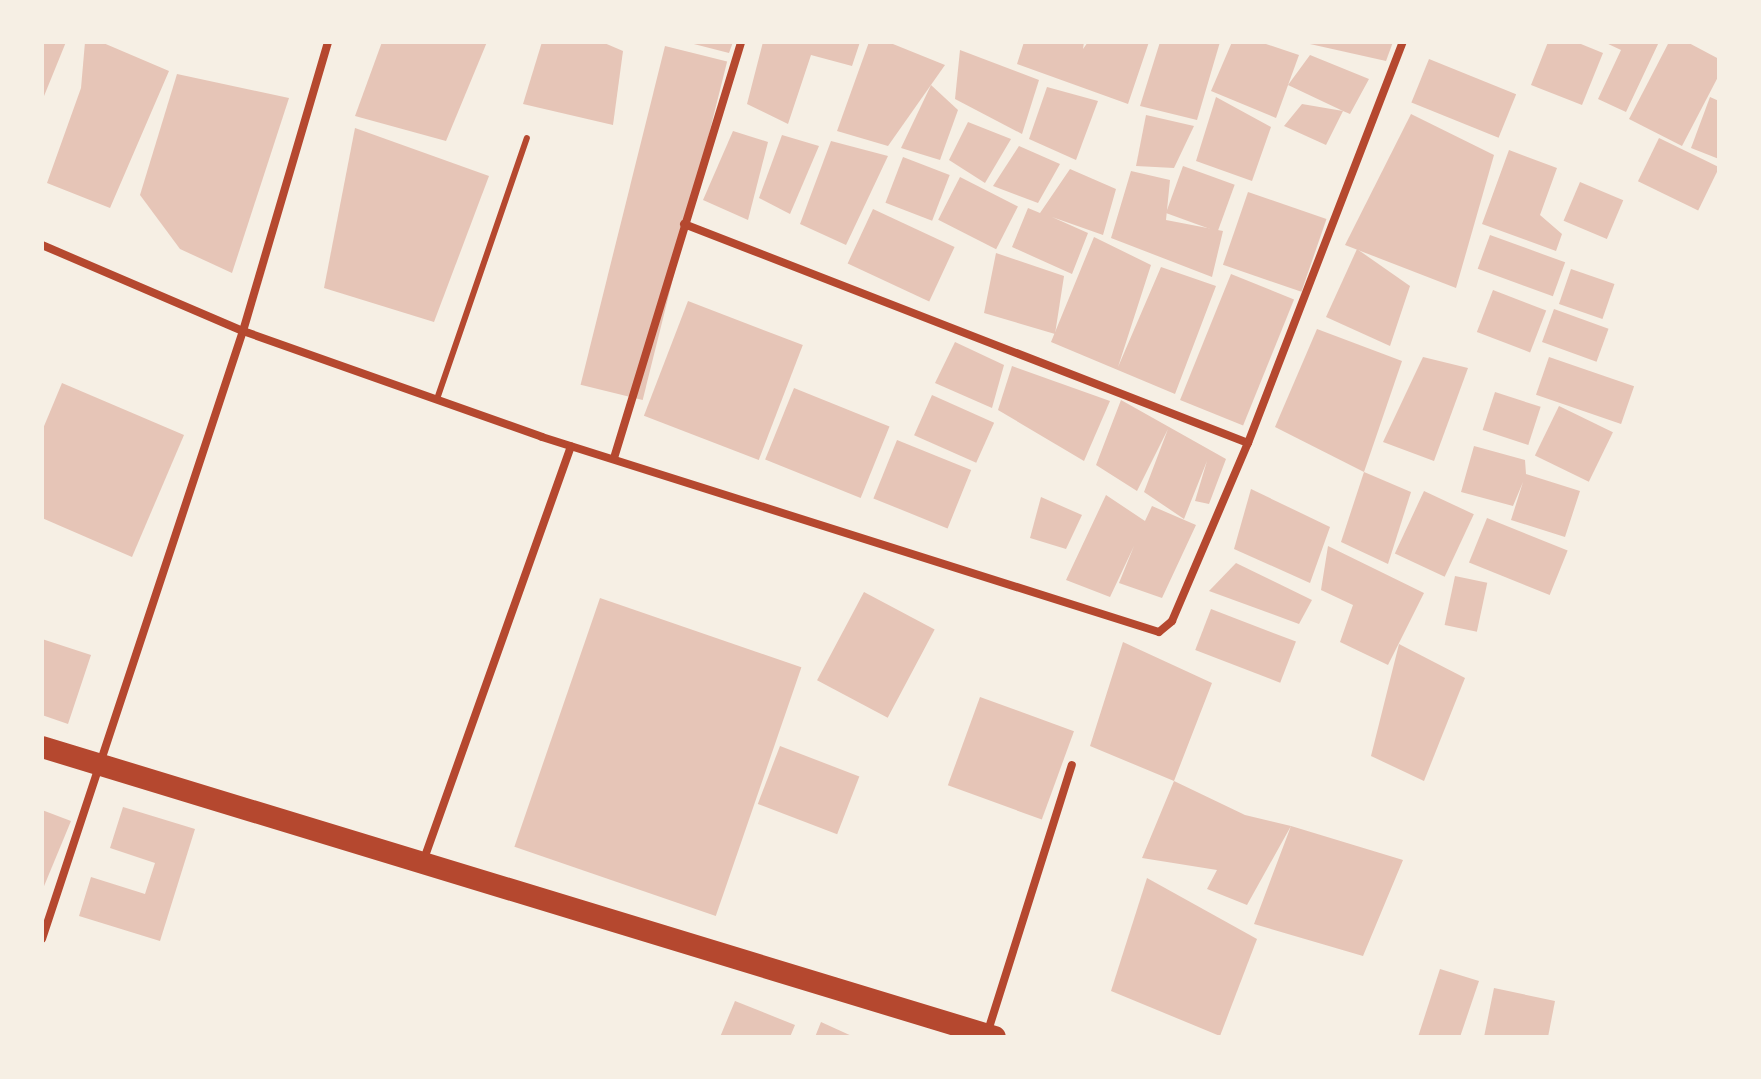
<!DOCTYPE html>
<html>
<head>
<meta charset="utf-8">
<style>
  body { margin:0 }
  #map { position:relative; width:1761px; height:1079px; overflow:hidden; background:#f6efe4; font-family:Inter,sans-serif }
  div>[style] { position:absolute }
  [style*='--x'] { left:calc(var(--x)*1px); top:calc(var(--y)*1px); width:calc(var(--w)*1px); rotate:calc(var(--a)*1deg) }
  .building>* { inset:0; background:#e6c5b7; transform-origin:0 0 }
  .service>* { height:6px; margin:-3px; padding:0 3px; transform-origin:3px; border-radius:3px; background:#b5482f }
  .minor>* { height:8px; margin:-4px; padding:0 4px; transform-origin:4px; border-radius:4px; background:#b5482f }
  .trunk>* { height:22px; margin:-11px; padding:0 11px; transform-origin:11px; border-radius:11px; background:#b5482f }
  span { translate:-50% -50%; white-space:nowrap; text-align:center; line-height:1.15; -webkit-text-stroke:8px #f6efe4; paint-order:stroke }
  .frame { position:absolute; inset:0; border:44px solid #f6efe4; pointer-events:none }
</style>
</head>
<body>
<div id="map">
  <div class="building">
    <div style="clip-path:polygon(42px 42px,66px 42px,42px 101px)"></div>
    <div style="clip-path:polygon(85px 42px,101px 42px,169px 71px,110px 208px,47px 183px,81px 88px)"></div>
    <div style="clip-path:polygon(382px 42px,487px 42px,446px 141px,355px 116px)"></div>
    <div style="clip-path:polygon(542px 42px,602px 42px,623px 51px,613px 125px,523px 104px)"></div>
    <div style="clip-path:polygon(686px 42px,733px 42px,729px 53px)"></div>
    <div style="clip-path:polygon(763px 42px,860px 42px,852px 66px,811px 55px,788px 124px,747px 104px)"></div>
    <div style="clip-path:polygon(869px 42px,888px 42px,945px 65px,888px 146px,837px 131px)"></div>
    <div style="clip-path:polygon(1024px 42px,1084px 42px,1083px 49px,1088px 42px,1149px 42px,1128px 104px,1017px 64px)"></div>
    <div style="clip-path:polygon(1160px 42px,1220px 42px,1197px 120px,1140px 106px)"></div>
    <div style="clip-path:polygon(1232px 42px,1260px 42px,1299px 55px,1276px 118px,1211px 91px)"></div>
    <div style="clip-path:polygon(1301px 42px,1393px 42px,1386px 61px)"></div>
    <div style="clip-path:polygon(1548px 42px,1576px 42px,1603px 53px,1582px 105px,1531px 85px)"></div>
    <div style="clip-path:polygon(1604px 42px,1659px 42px,1626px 112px,1598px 99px,1621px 50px)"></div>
    <div style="clip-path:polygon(1669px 42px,1687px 42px,1719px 59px,1719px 75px,1682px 146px,1629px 119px)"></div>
    <div style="left:665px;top:46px;width:64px;height:349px;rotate:14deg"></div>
    <div style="clip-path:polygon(960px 50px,1039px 80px,1022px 134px,955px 99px)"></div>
    <div style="clip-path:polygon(1310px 55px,1369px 79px,1350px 114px,1343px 111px,1326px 145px,1284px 126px,1302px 104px,1343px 111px,1288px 85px)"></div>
    <div style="left:1429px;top:59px;width:94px;height:47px;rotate:22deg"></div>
    <div style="clip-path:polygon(177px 74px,289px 98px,232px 273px,180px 249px,140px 195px)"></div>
    <div style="clip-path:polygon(931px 85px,958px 110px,940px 160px,901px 148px)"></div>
    <div style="clip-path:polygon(1047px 87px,1098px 101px,1076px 160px,1029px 139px)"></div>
    <div style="clip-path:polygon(1216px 97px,1271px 127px,1252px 181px,1196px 161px)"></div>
    <div style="clip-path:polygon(1710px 97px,1719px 101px,1719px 159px,1691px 148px)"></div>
    <div style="clip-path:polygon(1411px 114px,1494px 155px,1456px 288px,1345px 245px)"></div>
    <div style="clip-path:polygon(1146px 115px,1194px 126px,1174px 168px,1136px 166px)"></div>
    <div style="clip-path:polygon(968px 122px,1011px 139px,985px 183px,949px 160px)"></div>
    <div style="clip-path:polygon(355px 128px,489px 176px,434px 322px,324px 288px)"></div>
    <div style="clip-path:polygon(733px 131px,768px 142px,748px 220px,703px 200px)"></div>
    <div style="clip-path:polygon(782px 135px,819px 146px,790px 214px,759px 198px)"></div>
    <div style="left:1659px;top:138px;width:67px;height:48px;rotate:26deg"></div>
    <div style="clip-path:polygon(831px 141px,888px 156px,846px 245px,800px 224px)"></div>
    <div style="clip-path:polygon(1019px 146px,1060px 164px,1038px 203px,993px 186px)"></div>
    <div style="clip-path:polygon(1509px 150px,1557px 168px,1540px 215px,1562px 234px,1556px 251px,1482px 224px)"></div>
    <div style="left:903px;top:157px;width:50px;height:49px;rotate:21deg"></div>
    <div style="left:1183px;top:166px;width:55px;height:50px;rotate:20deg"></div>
    <div style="clip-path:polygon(1070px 169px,1116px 189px,1103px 235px,1052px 217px,1088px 233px,1072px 274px,1012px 247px,1028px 208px,1040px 213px)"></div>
    <div style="clip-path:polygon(1131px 171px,1170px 180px,1166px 220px,1223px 231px,1212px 277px,1111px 238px)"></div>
    <div style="left:960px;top:177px;width:65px;height:48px;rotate:27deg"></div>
    <div style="left:1580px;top:182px;width:47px;height:42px;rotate:23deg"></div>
    <div style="left:1248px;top:192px;width:83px;height:77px;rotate:19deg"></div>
    <div style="left:873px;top:209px;width:90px;height:60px;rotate:25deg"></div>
    <div style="left:1490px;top:235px;width:80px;height:36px;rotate:20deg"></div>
    <div style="clip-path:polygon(1094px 237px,1151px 265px,1118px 367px,1161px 267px,1216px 286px,1175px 394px,1051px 342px)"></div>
    <div style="clip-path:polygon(1357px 249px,1410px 286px,1390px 346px,1326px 317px)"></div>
    <div style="clip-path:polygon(996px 253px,1064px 276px,1055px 334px,984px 313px)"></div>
    <div style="left:1571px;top:269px;width:46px;height:37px;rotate:19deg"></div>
    <div style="left:1231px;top:274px;width:68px;height:136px;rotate:22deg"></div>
    <div style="left:1493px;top:290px;width:57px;height:45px;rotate:21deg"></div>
    <div style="left:688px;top:301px;width:123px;height:123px;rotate:21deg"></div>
    <div style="left:1554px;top:309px;width:58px;height:35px;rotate:20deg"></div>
    <div style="clip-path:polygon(1317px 329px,1402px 361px,1364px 472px,1275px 427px)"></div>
    <div style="clip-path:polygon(955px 342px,1004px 365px,992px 408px,935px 383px)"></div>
    <div style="clip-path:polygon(1423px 357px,1468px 368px,1434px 461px,1383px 442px)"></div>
    <div style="left:1549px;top:357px;width:90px;height:40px;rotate:19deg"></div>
    <div style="clip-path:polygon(1012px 366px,1110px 401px,1084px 461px,998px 410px)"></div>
    <div style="clip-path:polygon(62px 383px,184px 435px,132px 557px,42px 518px,42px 431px)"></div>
    <div style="left:794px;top:388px;width:103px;height:77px;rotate:22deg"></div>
    <div style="left:1495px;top:392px;width:48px;height:40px;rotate:18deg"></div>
    <div style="left:932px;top:395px;width:68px;height:44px;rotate:24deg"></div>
    <div style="clip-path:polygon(1121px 400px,1226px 459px,1209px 504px,1195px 501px,1207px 461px,1184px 519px,1144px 492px,1168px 429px,1137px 491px,1096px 465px)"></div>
    <div style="left:1559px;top:406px;width:60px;height:55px;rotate:26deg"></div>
    <div style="left:897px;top:440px;width:80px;height:63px;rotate:22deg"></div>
    <div style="clip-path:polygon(1474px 446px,1525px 460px,1526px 474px,1580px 491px,1565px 537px,1511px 520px,1523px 482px,1513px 506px,1461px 492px)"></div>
    <div style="clip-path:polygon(1364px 472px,1411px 492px,1388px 564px,1341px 542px)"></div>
    <div style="clip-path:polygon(1251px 489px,1330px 527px,1310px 583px,1234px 549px)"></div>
    <div style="left:1424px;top:491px;width:55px;height:69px;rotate:25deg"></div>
    <div style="clip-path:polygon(1106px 495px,1145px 521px,1152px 506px,1196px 525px,1162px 598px,1119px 583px,1134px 546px,1110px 597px,1066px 580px)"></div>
    <div style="clip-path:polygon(1041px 497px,1082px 515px,1066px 549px,1030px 538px)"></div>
    <div style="left:1487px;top:518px;width:87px;height:48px;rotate:22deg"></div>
    <div style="clip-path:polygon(1328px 546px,1424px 593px,1388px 665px,1340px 642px,1353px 605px,1321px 590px)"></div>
    <div style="clip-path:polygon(1236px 563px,1312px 600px,1299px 624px,1209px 591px)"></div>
    <div style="left:1455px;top:576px;width:33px;height:50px;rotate:12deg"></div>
    <div style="left:864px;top:592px;width:80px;height:100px;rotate:28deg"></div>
    <div style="left:600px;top:598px;width:213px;height:263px;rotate:19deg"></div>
    <div style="left:1211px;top:609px;width:91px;height:44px;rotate:21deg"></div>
    <div style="clip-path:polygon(42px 639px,91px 655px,68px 724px,42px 715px)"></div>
    <div style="clip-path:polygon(1123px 642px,1212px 683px,1174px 781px,1245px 815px,1291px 826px,1403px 860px,1363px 956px,1254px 924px,1291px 826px,1247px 905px,1207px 889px,1217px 870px,1142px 858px,1174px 781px,1090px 746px)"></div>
    <div style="clip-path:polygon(1399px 644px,1465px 678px,1424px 781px,1371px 756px)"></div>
    <div style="left:980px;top:697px;width:100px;height:94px;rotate:20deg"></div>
    <div style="left:780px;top:746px;width:85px;height:62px;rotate:21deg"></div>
    <div style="clip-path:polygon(123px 807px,195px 829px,160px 941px,79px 916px,91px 877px,145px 894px,155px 863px,110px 848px)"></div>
    <div style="clip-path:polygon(42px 810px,71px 821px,42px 891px)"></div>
    <div style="clip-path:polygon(1147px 878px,1257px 939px,1220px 1036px,1111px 991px)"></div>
    <div style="clip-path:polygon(1440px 969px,1479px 981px,1460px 1037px,1418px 1037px)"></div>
    <div style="clip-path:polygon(1494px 988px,1555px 1001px,1548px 1037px,1484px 1037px)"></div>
    <div style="clip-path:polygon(735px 1001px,795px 1025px,790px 1037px,720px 1037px)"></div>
    <div style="clip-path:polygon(821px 1022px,854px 1037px,815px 1037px)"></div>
  </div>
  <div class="service">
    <div style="--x:437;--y:399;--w:276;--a:-71"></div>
  </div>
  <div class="minor">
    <div style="--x:684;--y:224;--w:605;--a:21.22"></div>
    <div style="--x:42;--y:245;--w:219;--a:23.2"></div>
    <div style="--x:243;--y:331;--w:317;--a:19.5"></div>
    <div style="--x:542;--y:437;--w:647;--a:17.54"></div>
    <div style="--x:1159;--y:632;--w:17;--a:-40"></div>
    <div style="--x:1172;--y:621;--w:194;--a:-66.9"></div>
    <div style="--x:1248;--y:443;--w:430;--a:-68.9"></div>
    <div style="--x:614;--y:458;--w:435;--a:-73"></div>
    <div style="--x:424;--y:859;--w:438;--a:-70.4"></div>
    <div style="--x:42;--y:939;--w:640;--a:-71.71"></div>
    <div style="--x:243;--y:331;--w:301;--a:-73.6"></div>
    <div style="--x:987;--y:1034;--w:282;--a:-72.5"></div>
  </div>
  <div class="trunk">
    <div style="--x:42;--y:747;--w:996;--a:16.93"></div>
  </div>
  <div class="frame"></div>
</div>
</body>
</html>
